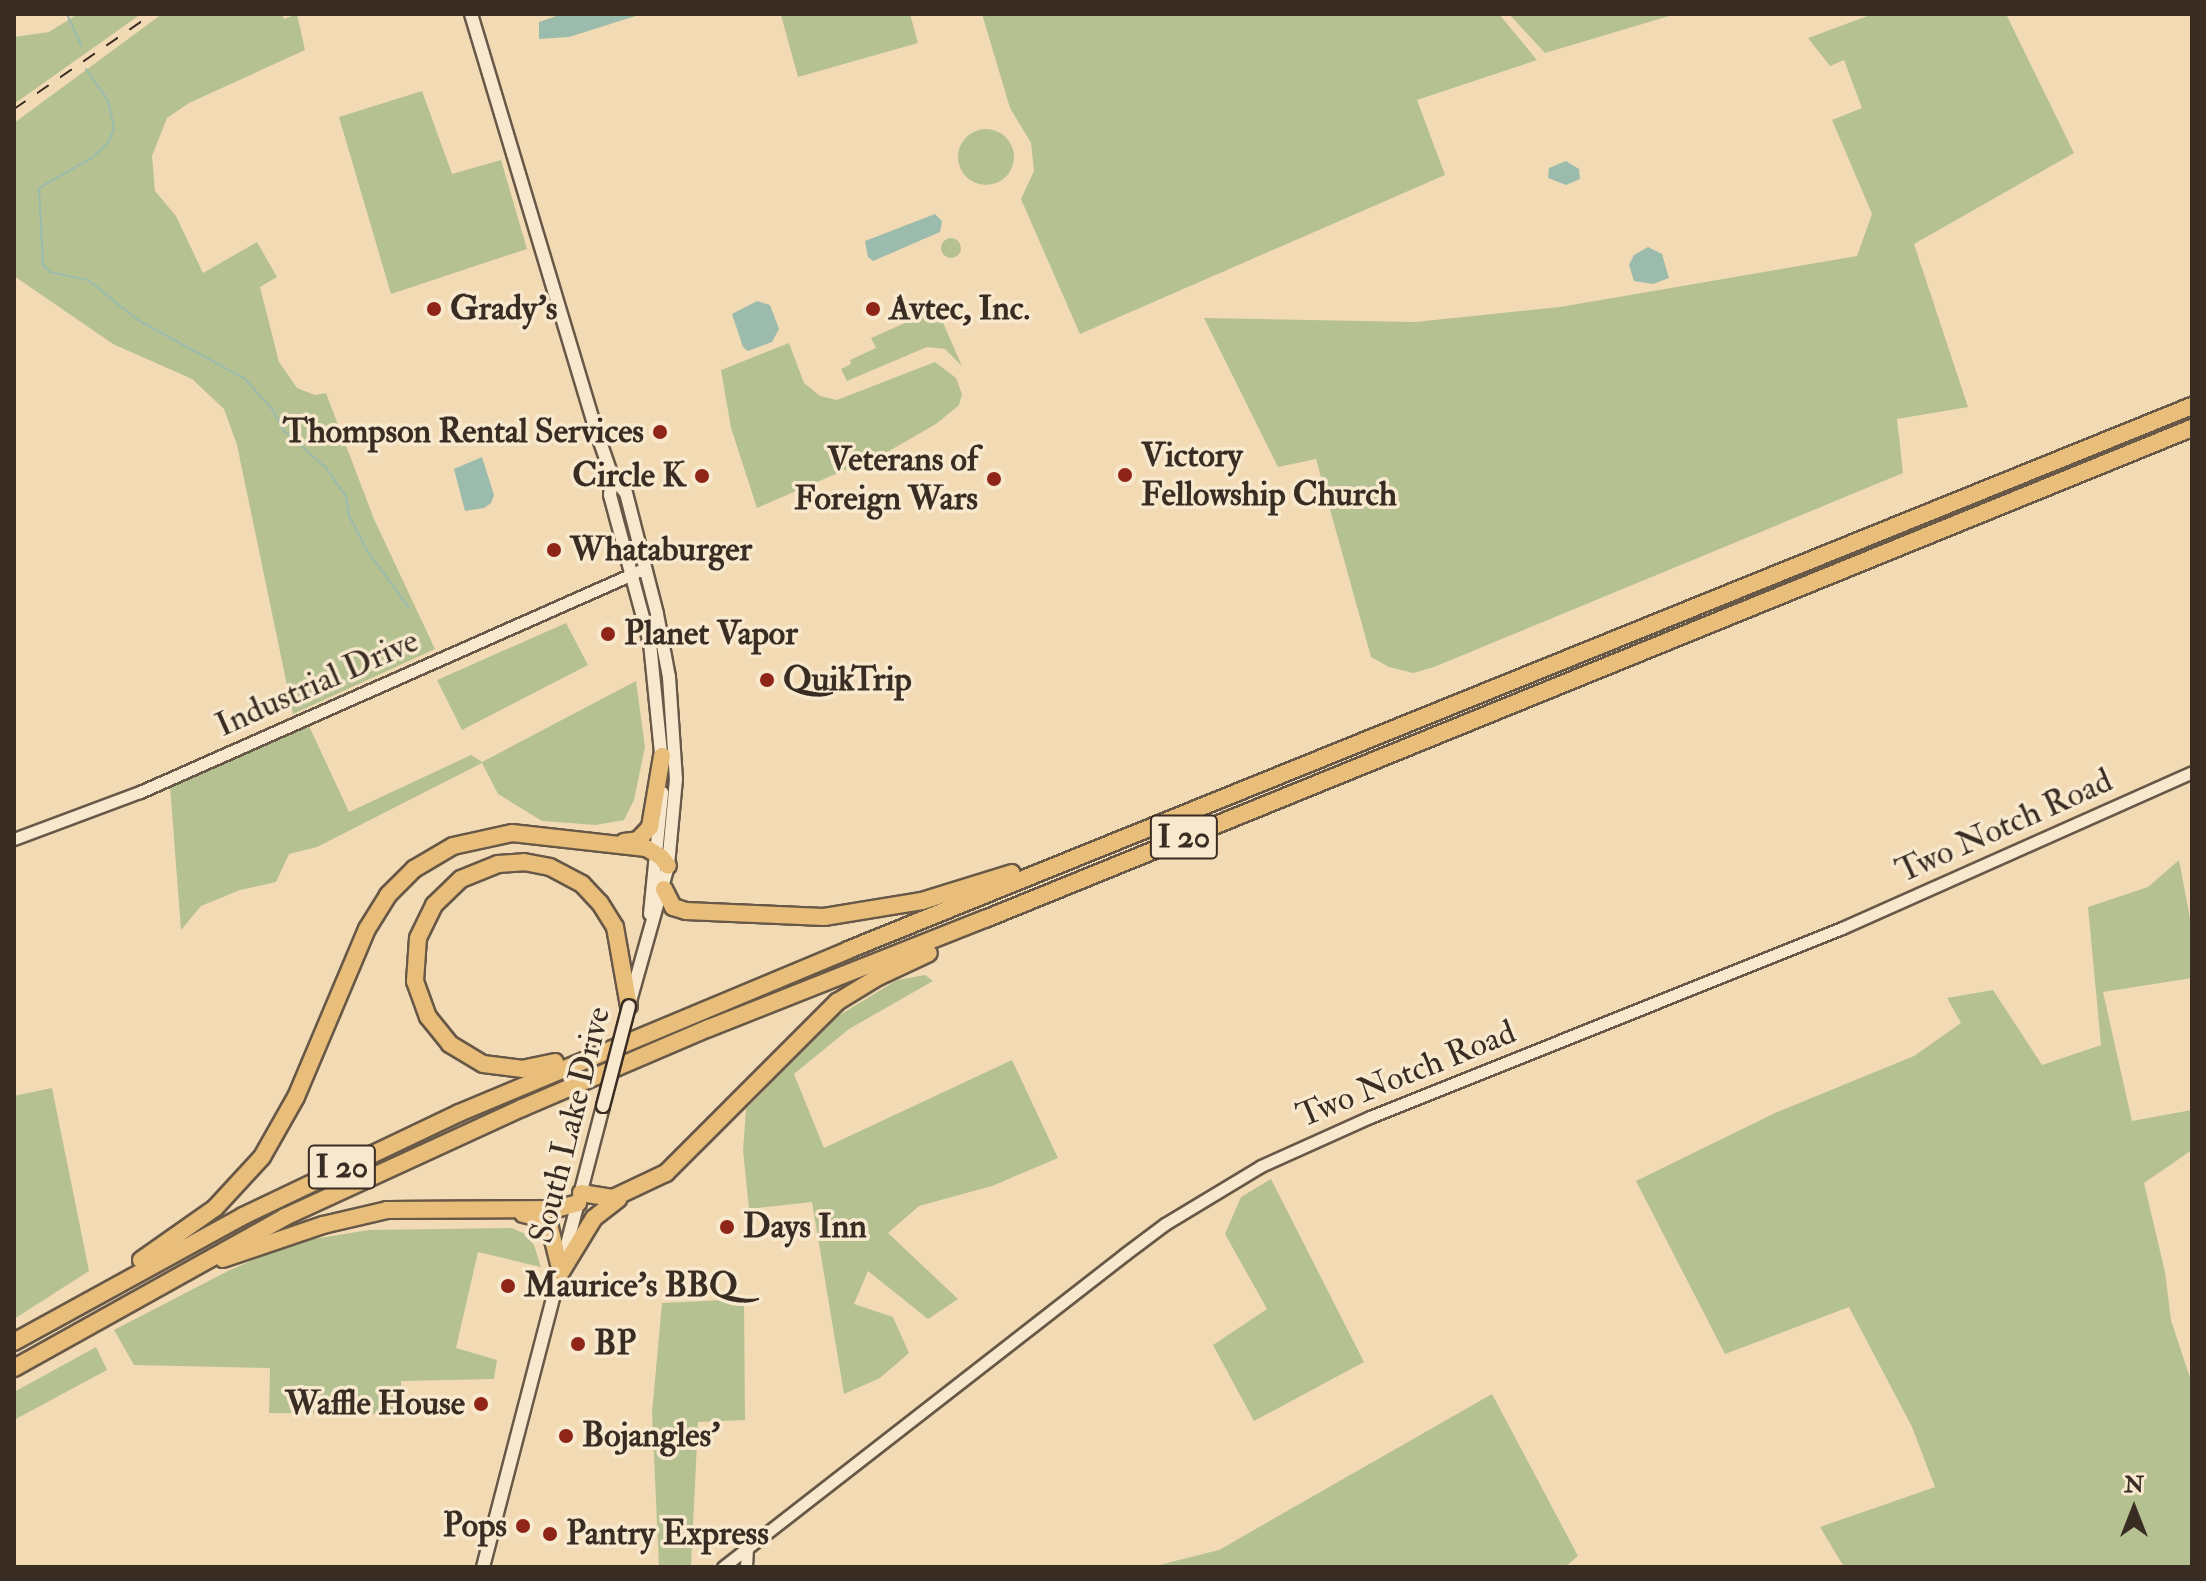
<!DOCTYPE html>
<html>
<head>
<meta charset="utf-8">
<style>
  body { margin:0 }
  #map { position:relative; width:2206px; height:1581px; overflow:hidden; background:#f2dbb4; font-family:"IM FELL Double Pica",serif }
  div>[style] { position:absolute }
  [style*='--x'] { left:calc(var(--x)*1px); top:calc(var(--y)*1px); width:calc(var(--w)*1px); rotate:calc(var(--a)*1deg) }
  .green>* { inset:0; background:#b5c191 }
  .round { border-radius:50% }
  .water>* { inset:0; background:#9bbbad }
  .stream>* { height:2px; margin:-1px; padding:0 1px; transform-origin:1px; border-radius:1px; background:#9bbbad }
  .roads { filter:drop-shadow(2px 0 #675847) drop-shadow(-2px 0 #675847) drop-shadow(0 2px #675847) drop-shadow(0 -2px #675847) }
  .tertiary>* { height:11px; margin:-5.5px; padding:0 5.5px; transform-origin:5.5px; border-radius:5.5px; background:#f7e8ce }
  .secondary>* { height:12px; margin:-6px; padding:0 6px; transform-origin:6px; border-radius:6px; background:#f7e8ce }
  .motorway>* { height:16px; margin:-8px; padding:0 8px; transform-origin:8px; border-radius:8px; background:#e9be7a }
  .rail>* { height:2px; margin-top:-1px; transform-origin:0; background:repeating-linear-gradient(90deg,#392c23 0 14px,transparent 0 28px) }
  .bridges { filter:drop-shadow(2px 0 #392c23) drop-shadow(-2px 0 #392c23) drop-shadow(0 2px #392c23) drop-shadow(0 -2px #392c23) }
  .secondary-bridge>* { height:12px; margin:-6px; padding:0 6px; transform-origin:6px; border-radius:6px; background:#f7e8ce }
  .dots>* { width:22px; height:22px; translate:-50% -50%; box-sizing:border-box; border:4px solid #f7e8ce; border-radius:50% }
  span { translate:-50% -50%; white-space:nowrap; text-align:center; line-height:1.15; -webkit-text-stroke:7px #f7e8ce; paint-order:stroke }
  .shield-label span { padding:2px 6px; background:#f7e8ce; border:2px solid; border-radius:6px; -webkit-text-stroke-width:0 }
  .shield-label { font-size:32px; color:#392c23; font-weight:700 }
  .poi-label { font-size:34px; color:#392c23; font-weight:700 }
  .left { translate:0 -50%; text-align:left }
  .right { translate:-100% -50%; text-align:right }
  .street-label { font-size:34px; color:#392c23 }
  .frame { position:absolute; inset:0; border:16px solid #392c23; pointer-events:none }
  .north { position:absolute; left:2094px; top:1469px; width:80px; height:80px; -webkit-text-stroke:6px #f7e8ce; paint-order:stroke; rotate:0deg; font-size:22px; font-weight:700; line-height:32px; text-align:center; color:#392c23 }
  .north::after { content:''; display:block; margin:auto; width:28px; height:36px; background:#392c23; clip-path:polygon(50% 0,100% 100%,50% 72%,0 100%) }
</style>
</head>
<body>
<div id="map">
  <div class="green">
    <div style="clip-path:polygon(78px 14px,141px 14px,14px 104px,14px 37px,49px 32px)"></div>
    <div style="clip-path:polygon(162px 14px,282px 14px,284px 19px,297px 14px,305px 50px,189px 103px,167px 118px,152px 156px,155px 191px,176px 216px,203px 273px,257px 242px,277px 277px,260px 287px,279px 362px,297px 388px,315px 395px,326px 393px,374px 519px,435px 649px,293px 714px,237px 445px,224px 409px,192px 379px,113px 344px,14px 276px,14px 123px)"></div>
    <div style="clip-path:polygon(910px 14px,918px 43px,798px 77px,781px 15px)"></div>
    <div style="clip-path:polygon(982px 14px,1499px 14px,1537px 60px,1417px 100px,1445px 175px,1080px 334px,1021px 199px,1034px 171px,1031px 143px,1010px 108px)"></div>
    <div style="clip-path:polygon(1509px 14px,1655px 15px,1676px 14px,1545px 53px)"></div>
    <div style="clip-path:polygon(1873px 14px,2006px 14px,2074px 153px,1914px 244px,1968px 407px,1897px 419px,1903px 473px,1434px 667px,1413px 673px,1389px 667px,1371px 657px,1316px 459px,1278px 467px,1204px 318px,1415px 322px,1560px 307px,1857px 256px,1872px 214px,1832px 120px,1862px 108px,1844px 60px,1830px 66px,1808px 38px)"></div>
    <div style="clip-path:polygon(422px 91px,452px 174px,501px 160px,527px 249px,391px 294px,339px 117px)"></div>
    <div class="round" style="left:958px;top:129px;width:56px;height:56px"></div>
    <div class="round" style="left:941px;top:238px;width:20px;height:20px"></div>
    <div style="clip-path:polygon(937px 309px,962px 366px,945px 349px,927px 347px,847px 381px,841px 369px,851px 364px,850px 360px,876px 348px,871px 338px)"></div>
    <div style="clip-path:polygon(789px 343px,804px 383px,820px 396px,837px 400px,935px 362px,956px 378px,962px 394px,959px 405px,936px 424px,889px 451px,757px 508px,731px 428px,721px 370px)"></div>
    <div style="clip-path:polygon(566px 623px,588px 665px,462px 730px,437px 680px)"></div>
    <div style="clip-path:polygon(636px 681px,645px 747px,634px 800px,624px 820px,596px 825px,542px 821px,498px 794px,482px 763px,317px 847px,289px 854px,276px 882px,240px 890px,201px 906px,181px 930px,170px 786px,309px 726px,349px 812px,471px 755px,482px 762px)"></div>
    <div style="clip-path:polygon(2179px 860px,2192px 929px,2192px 978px,2103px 992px,2132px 1121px,2192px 1110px,2192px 1150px,2144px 1183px,2165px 1272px,2171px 1320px,2192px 1384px,2192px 1567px,1844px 1567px,1820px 1527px,1935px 1487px,1912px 1427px,1849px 1307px,1725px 1354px,1636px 1181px,1775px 1113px,1914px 1056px,1961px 1023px,1947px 998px,1993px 990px,2042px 1065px,2101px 1045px,2088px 907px,2148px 887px)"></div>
    <div style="clip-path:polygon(925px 975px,933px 981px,849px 1029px,794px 1074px,824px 1148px,1012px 1060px,1058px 1158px,992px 1186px,919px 1206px,888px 1233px,958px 1299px,928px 1319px,868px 1271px,854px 1304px,893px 1317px,909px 1353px,880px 1378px,844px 1394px,812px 1202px,749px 1209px,743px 1150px,746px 1109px,838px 1016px,897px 980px)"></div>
    <div style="clip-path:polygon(52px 1088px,89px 1271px,14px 1319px,14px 1096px)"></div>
    <div style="clip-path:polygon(1271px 1179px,1364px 1362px,1254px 1421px,1213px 1345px,1267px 1309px,1225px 1234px,1241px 1197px)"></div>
    <div style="clip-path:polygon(512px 1228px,525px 1234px,534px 1245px,541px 1267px,478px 1252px,456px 1348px,497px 1360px,494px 1379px,401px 1381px,402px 1414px,269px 1413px,270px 1368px,134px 1365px,114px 1330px,230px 1270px,295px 1242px,369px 1230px)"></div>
    <div style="clip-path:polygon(744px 1299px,745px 1420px,698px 1422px,691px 1567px,659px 1567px,652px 1413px,662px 1303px)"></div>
    <div style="clip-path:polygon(96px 1347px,107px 1370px,14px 1420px,14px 1392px)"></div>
    <div style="clip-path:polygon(1492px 1394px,1578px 1556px,1565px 1567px,1151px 1567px,1219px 1550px)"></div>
  </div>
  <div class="water">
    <div style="clip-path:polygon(562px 14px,642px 14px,569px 37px,539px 39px,539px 22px)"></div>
    <div style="clip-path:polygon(1566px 161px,1579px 169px,1580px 179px,1566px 185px,1548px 178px,1549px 168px)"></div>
    <div style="clip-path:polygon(935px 214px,942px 221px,940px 232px,873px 261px,868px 257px,865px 241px)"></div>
    <div style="clip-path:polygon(1648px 247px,1662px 254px,1669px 278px,1653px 284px,1634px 281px,1629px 265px,1634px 255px)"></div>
    <div style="clip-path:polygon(757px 301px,770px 305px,779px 329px,772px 342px,748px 351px,743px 347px,732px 314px)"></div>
    <div style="clip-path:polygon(482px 457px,494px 495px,491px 503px,484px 508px,465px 511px,454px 469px)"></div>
  </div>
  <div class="stream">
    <div style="--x:67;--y:14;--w:35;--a:66"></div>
    <div style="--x:86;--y:69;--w:38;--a:55"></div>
    <div style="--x:108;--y:100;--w:30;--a:78"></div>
    <div style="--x:114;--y:129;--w:15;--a:113"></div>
    <div style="--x:108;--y:143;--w:24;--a:138"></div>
    <div style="--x:90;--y:159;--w:59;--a:150.4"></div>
    <div style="--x:39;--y:188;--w:77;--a:87"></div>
    <div style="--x:43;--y:265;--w:10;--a:45"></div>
    <div style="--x:50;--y:272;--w:39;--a:12"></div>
    <div style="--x:88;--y:280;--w:64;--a:38.7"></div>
    <div style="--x:138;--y:320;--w:122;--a:28.9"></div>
    <div style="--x:245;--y:379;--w:40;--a:48"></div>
    <div style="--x:272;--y:409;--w:26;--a:61"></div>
    <div style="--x:285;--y:432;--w:55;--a:41.3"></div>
    <div style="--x:326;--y:468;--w:35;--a:55"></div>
    <div style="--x:346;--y:497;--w:19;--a:81"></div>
    <div style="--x:349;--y:516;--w:41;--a:62.2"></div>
    <div style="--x:368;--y:552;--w:69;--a:53.8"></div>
  </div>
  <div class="roads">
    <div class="tertiary">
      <div style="--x:14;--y:839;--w:134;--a:-20.5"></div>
      <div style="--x:140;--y:792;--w:546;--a:-23.89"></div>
      <div style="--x:723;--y:1567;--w:509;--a:-37.9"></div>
      <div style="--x:1125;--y:1254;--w:50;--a:-36.9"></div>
      <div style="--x:1165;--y:1224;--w:112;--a:-31.1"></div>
      <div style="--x:1261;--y:1166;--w:120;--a:-24.2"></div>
      <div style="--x:1370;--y:1117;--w:508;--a:-21.82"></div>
      <div style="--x:1842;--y:928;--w:383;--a:-24"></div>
      <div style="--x:746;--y:1567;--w:19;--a:-87"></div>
    </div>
    <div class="secondary">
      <div style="--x:471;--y:14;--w:441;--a:73.3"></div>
      <div style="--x:598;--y:436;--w:42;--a:70.7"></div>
      <div style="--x:612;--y:476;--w:22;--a:51"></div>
      <div style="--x:626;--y:493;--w:125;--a:75.6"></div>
      <div style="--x:657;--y:614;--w:64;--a:79.2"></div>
      <div style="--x:669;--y:677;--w:102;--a:86.1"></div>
      <div style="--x:676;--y:779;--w:87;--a:95.3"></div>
      <div style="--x:668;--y:866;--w:140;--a:105.7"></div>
      <div style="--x:612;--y:476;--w:19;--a:96"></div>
      <div style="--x:610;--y:495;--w:153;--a:74.9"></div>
      <div style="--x:650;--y:643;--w:121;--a:84.3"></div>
      <div style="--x:650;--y:914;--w:122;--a:-84.3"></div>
      <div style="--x:483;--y:1567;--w:476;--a:-75.4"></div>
    </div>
    <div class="motorway">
      <div style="--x:624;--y:842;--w:14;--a:-8"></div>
      <div style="--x:638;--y:840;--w:18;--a:-47"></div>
      <div style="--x:650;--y:827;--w:72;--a:-80.4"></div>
      <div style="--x:664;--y:889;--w:20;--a:63"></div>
      <div style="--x:673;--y:907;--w:14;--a:17"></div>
      <div style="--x:686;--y:911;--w:138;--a:2.5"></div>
      <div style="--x:824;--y:917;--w:99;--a:-9.3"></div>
      <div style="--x:922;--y:901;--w:94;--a:-17.3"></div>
      <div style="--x:555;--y:1062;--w:33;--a:168"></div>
      <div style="--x:523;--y:1069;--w:40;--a:-172.9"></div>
      <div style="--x:483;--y:1064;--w:39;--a:-149"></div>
      <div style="--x:450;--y:1044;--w:35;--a:-129"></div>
      <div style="--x:428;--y:1017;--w:38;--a:-110"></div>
      <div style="--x:415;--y:981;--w:43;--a:-86"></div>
      <div style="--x:418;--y:938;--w:37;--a:-64"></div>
      <div style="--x:434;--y:905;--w:37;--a:-44"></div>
      <div style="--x:461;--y:879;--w:40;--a:-22"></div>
      <div style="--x:498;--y:864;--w:26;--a:-4"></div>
      <div style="--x:524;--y:862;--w:26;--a:11"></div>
      <div style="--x:550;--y:867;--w:36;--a:28"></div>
      <div style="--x:582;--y:884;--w:26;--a:47"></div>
      <div style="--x:600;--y:903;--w:28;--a:58"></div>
      <div style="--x:615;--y:927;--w:80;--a:80"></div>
      <div style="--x:581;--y:1193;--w:32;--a:9"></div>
      <div style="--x:613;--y:1198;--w:59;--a:-25.3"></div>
      <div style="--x:666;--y:1173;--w:242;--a:-45"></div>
      <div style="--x:837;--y:1002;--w:48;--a:-31.4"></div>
      <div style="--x:878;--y:977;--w:56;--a:-25.2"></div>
      <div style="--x:523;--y:1214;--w:13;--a:13"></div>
      <div style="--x:536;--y:1217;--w:18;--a:38"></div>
      <div style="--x:550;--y:1228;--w:45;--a:76"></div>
      <div style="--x:223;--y:1259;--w:106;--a:-18.8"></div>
      <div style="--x:323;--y:1225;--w:66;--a:-13.2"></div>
      <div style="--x:387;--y:1210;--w:169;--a:-0.3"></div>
      <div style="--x:556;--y:1209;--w:23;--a:-15"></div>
      <div style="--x:141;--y:1260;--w:90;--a:-35.1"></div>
      <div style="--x:215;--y:1208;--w:69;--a:-47.3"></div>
      <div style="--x:262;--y:1157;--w:69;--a:-60.5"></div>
      <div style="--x:296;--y:1097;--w:182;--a:-67.1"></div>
      <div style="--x:367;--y:929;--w:40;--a:-58"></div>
      <div style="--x:388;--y:895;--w:37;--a:-45"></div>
      <div style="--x:414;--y:869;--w:45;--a:-30.5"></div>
      <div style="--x:453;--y:846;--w:60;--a:-12.4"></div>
      <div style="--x:512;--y:833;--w:135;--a:6.4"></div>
      <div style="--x:646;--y:848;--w:17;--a:31"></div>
      <div style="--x:661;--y:857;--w:11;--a:52"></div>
      <div style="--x:561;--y:1272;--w:63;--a:-58.6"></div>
      <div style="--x:594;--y:1218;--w:31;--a:-38"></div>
      <div style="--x:14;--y:1342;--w:261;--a:-28.8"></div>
      <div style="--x:243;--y:1216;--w:239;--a:-25.5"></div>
      <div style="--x:459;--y:1113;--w:422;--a:-22.7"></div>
      <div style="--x:848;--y:950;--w:1450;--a:-22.04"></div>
      <div style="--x:14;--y:1368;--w:310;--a:-29.1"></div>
      <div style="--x:285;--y:1217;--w:261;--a:-24.7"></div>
      <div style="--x:522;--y:1108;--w:203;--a:-23.2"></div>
      <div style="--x:709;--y:1028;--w:297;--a:-21.6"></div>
      <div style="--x:985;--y:919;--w:1303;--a:-22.14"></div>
    </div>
  </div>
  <div class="rail">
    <div style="--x:14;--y:109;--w:168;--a:-34.5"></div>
  </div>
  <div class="bridges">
    <div class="secondary-bridge">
      <div style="--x:603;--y:1106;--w:103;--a:-75.4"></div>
    </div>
  </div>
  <div class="dots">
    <div style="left:434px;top:309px;background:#8f2418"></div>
    <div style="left:873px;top:309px;background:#8f2418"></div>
    <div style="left:660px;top:432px;background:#8f2418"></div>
    <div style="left:1125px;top:475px;background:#8f2418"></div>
    <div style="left:702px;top:476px;background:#8f2418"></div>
    <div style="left:994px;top:479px;background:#8f2418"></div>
    <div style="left:554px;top:550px;background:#8f2418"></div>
    <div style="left:608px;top:634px;background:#8f2418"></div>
    <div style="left:767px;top:680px;background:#8f2418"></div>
    <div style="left:727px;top:1227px;background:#8f2418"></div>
    <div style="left:508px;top:1286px;background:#8f2418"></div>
    <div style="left:578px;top:1344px;background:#8f2418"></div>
    <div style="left:481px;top:1404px;background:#8f2418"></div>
    <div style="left:566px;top:1436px;background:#8f2418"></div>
    <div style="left:523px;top:1526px;background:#8f2418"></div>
    <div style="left:550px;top:1534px;background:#8f2418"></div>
  </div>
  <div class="shield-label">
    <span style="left:1184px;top:837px">I 20</span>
    <span style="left:342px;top:1167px">I 20</span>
  </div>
  <div class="poi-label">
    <span class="left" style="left:450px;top:309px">Grady's</span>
    <span class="left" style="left:889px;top:309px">Avtec, Inc.</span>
    <span class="right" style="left:644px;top:432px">Thompson Rental Services</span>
    <span class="left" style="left:1141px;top:475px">Victory<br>Fellowship Church</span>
    <span class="right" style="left:978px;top:479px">Veterans of<br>Foreign Wars</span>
    <span class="right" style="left:686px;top:476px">Circle K</span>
    <span class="left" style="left:570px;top:550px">Whataburger</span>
    <span class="left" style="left:624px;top:634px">Planet Vapor</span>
    <span class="left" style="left:783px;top:680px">QuikTrip</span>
    <span class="left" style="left:743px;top:1227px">Days Inn</span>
    <span class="left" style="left:524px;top:1286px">Maurice's BBQ</span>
    <span class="left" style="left:594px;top:1344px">BP</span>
    <span class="right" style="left:465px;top:1404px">Waffle House</span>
    <span class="left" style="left:582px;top:1436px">Bojangles'</span>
    <span class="right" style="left:507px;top:1526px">Pops</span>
    <span class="left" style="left:566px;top:1534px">Pantry Express</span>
  </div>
  <div class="street-label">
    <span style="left:317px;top:683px;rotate:-24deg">Industrial Drive</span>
    <span style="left:2004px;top:826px;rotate:-24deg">Two Notch Road</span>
    <span style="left:1406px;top:1074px;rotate:-22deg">Two Notch Road</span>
    <span style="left:570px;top:1125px;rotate:-76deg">South Lake Drive</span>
  </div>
  <div class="frame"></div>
  <div class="north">N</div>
</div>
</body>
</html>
